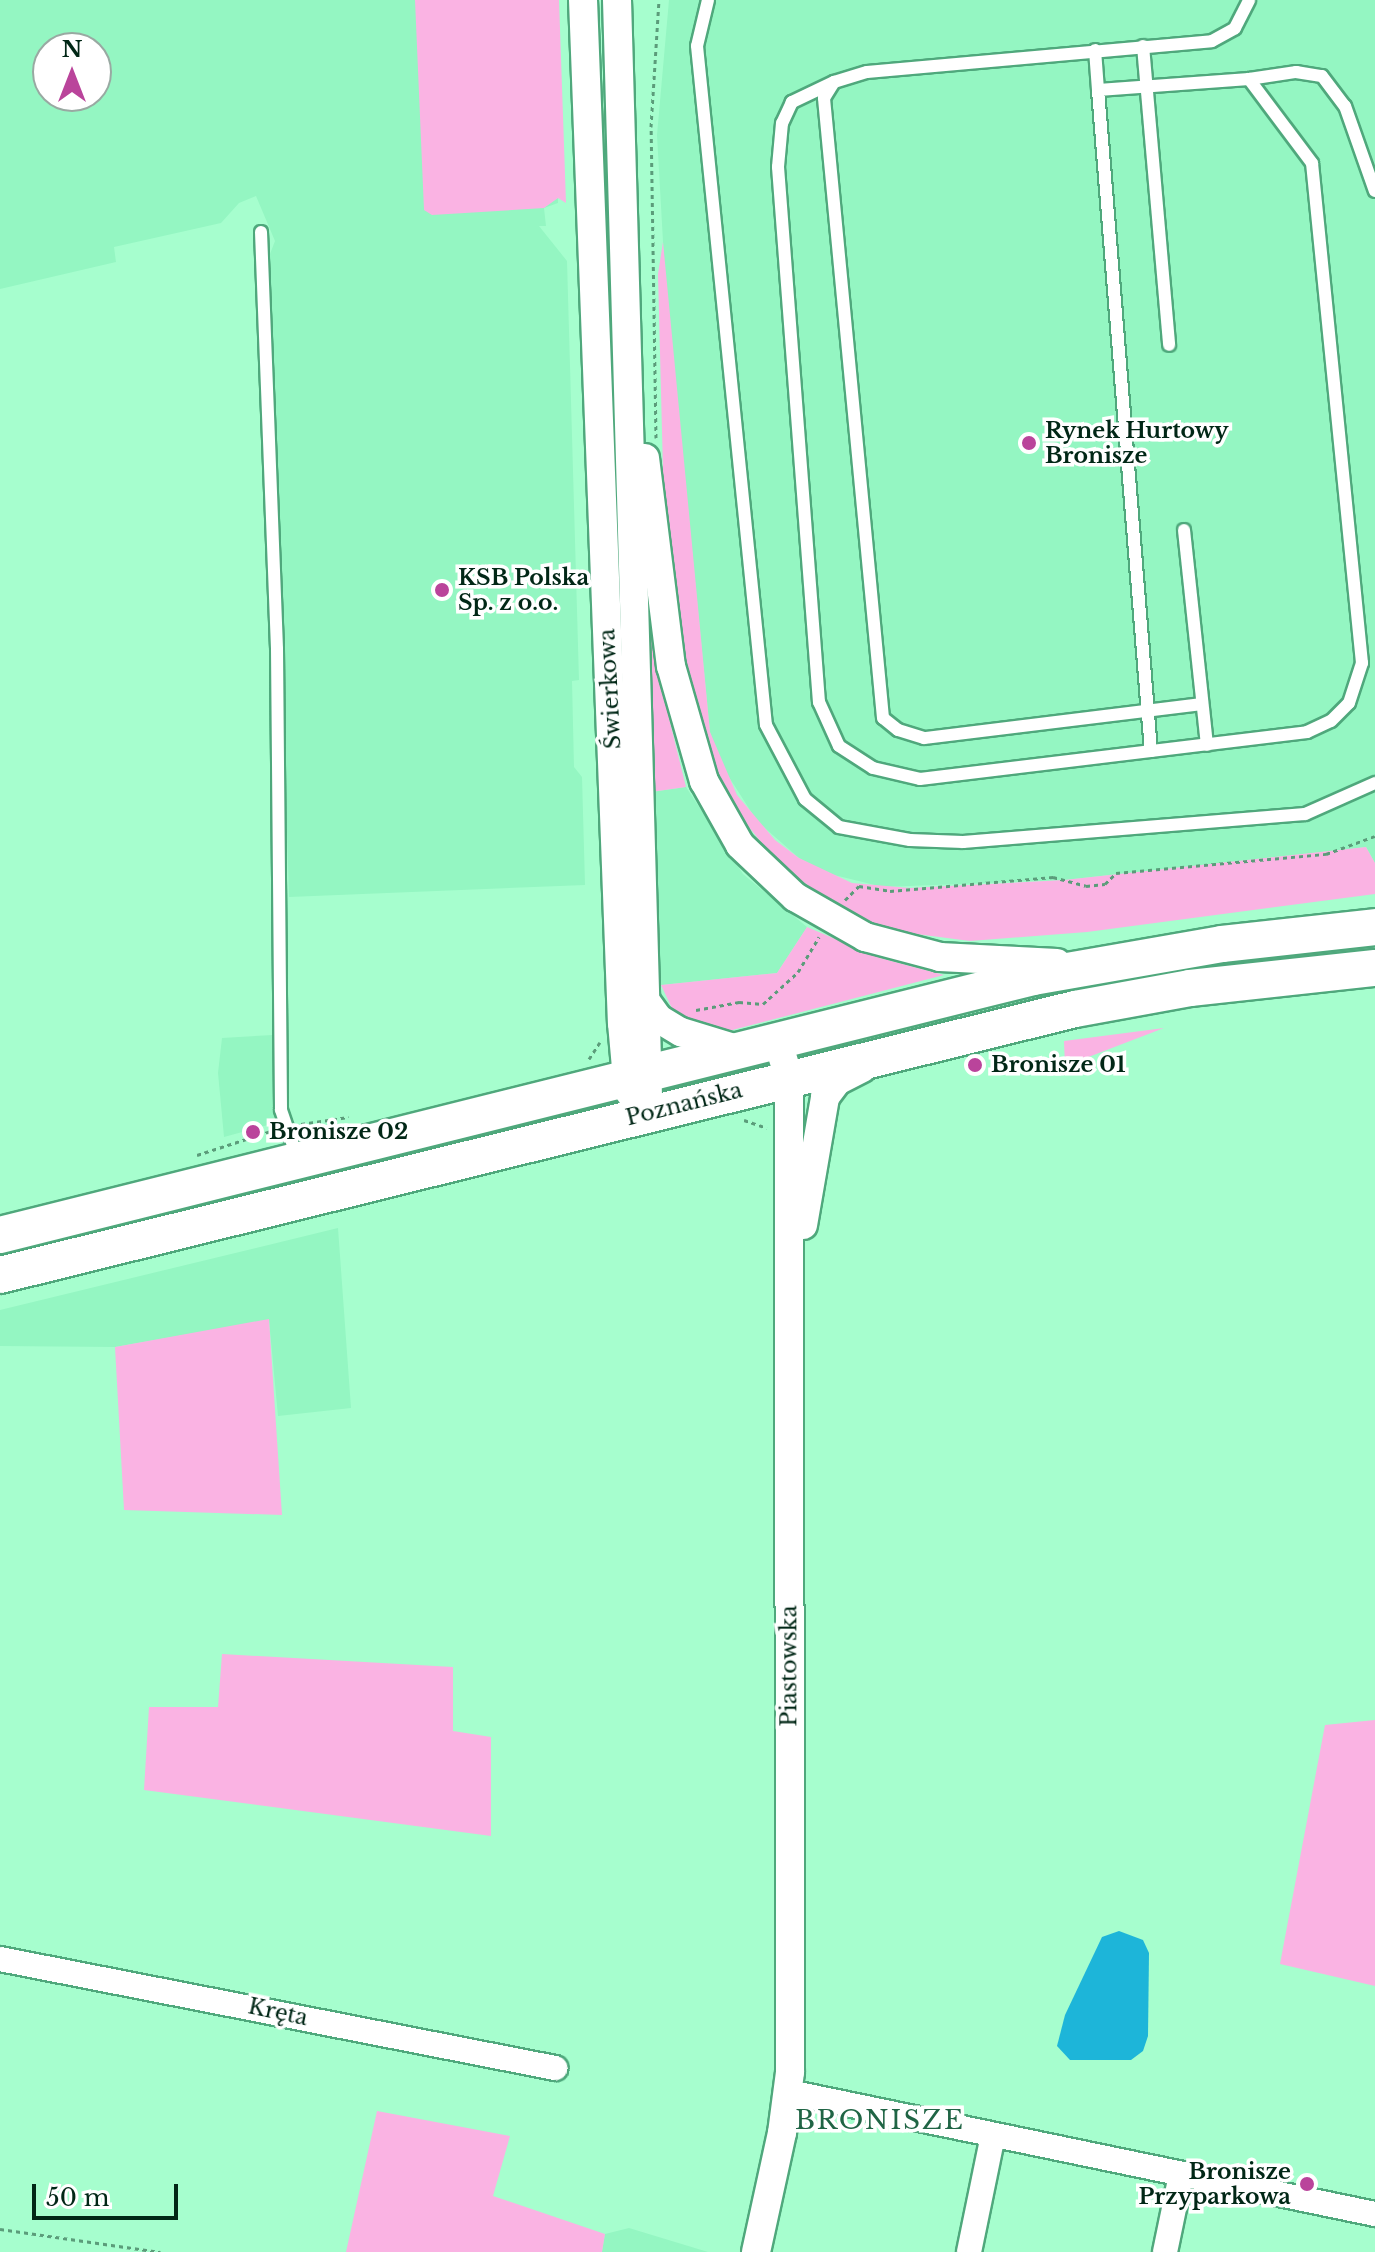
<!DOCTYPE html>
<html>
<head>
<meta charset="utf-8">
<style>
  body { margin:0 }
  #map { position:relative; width:1375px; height:2252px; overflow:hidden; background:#a6fece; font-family:"Libre Baskerville",serif }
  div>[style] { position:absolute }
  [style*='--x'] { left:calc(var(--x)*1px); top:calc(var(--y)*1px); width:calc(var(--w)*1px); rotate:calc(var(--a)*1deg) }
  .built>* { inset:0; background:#94f6c2 }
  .green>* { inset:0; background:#fab3e3 }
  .water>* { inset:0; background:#1db5d9 }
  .path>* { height:3px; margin-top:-1.5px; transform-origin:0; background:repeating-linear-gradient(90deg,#5b9c7a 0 4px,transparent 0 8px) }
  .roads { filter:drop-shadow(2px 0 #4fa87c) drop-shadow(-2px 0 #4fa87c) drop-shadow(0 2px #4fa87c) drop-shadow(0 -2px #4fa87c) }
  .service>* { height:12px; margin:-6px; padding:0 6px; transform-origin:6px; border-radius:6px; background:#fff }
  .minor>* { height:24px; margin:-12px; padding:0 12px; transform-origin:12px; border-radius:12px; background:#fff }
  .tertiary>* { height:28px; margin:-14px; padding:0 14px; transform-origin:14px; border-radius:14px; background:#fff }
  .primary>* { height:36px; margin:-18px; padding:0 18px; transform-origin:18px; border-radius:18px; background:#fff }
  .dots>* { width:22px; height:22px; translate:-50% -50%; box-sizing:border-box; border:4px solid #fff; border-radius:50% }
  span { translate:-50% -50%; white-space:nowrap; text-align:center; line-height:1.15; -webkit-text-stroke:7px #fff; paint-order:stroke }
  .poi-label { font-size:22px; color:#012716; font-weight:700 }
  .left { translate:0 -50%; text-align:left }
  .right { translate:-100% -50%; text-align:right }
  .street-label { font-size:22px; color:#012716 }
  .quarter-label { font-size:26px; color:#206545; letter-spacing:2px }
  .north { position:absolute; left:32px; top:32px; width:80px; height:80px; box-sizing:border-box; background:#fff; border:2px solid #99a9a2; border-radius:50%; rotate:0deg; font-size:22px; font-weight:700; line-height:32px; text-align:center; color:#012716 }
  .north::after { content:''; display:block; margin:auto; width:28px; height:36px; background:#ba449b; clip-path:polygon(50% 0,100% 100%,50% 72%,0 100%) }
  .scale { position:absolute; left:32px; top:2184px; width:146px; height:36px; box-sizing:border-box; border:4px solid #012716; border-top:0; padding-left:10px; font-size:24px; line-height:28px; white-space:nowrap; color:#012716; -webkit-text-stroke:6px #fff; paint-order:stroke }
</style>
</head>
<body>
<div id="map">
  <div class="built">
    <div style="clip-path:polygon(evenodd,0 0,553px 0,558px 203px,544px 208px,546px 226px,539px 226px,567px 261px,579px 680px,572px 681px,574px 767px,582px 777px,585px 885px,289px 897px,270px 254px,275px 241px,256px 196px,239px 203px,221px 223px,114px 247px,116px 262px,0 289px,0 0,48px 48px,96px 48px,96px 96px,48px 96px,48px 48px)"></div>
    <div style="clip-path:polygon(669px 0,1375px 0,1375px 863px,1366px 847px,1064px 880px,883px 887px,826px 873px,799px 858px,757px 821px,720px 763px,710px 732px,665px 277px,657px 135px)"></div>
    <div style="clip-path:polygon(686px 787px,743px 874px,807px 927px,777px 973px,661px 985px,651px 792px)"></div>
    <div style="clip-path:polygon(273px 1035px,275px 1123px,224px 1137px,218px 1073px,222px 1038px)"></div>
    <div style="clip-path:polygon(338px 1228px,351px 1408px,278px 1416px,269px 1320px,115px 1347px,0 1346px,0 1310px)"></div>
    <div style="clip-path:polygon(629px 2228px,708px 2252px,602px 2252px,605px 2234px)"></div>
  </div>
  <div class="green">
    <div style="clip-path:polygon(415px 0,559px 0,566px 203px,558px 198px,544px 208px,432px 215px,424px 210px)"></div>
    <div style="clip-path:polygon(663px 242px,710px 732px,737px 795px,775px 840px,799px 858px,852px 883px,910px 888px,1064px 880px,1366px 847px,1375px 863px,1375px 894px,1087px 932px,970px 941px,878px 929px,831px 903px,777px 862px,744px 821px,711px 761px,685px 659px,664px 510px,658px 274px)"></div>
    <div style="clip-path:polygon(640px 529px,667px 710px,686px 787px,651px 792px)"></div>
    <div style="clip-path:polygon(807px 927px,880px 958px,944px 975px,717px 1034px,679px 1023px,661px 985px,777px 973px)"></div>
    <div style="clip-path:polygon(1164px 1028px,1065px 1066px,1064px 1041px)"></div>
    <div style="clip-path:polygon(741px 1063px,758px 1066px,696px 1085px,677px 1084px)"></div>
    <div style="clip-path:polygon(269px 1319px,282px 1515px,124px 1510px,115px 1347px)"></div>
    <div style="clip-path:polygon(222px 1654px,453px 1667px,453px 1731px,491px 1737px,491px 1836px,144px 1790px,149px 1707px,218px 1707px)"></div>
    <div style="clip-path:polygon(1375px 1720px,1375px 1986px,1280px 1964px,1325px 1725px)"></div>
    <div style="clip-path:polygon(377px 2111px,510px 2136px,493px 2196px,605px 2234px,602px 2252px,346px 2252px)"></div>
  </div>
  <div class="water">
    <div style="clip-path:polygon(1119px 1931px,1143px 1940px,1149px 1953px,1148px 2036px,1143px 2051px,1131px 2060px,1070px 2060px,1057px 2046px,1065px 2015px,1102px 1937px)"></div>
  </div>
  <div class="path">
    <div style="--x:656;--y:438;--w:311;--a:-90.9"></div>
    <div style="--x:651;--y:127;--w:127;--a:-86.4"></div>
    <div style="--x:845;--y:900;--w:20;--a:-45"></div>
    <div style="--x:859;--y:886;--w:31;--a:9"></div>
    <div style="--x:890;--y:891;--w:164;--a:-4.9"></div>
    <div style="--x:1053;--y:877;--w:34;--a:15"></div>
    <div style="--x:1086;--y:886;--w:19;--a:-6"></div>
    <div style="--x:1105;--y:884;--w:16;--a:-45"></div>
    <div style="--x:1116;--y:873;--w:211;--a:-5.2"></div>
    <div style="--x:1326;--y:854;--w:52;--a:-20.2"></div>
    <div style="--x:696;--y:1010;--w:44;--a:-10.5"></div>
    <div style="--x:739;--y:1002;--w:24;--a:5"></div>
    <div style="--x:763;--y:1004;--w:47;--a:-42.4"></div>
    <div style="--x:798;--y:972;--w:41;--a:-59"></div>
    <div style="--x:589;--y:1059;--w:20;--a:-57"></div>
    <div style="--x:744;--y:1120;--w:24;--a:19"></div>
    <div style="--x:301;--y:1124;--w:48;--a:-8.5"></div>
    <div style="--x:197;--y:1155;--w:81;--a:-18"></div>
    <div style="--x:0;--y:2229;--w:162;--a:8.2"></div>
  </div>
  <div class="roads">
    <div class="service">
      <div style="--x:708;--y:0;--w:47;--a:103.4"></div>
      <div style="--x:697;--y:46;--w:682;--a:84.2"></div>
      <div style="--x:766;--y:725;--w:84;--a:62.2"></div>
      <div style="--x:805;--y:799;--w:44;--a:39.5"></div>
      <div style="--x:839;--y:827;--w:72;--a:10.4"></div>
      <div style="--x:910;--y:840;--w:53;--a:2.2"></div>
      <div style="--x:963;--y:842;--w:343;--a:-4.7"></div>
      <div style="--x:1305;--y:814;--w:77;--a:-23.9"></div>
      <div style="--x:1143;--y:46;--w:300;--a:85"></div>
      <div style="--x:1249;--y:79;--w:48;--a:-8.5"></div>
      <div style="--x:1296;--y:72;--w:26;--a:9"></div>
      <div style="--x:1322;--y:76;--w:38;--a:53"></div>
      <div style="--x:1345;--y:106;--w:90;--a:70.6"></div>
      <div style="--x:834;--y:82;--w:47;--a:154.5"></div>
      <div style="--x:792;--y:102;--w:23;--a:115"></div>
      <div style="--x:782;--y:123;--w:44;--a:95.2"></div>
      <div style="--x:778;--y:167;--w:537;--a:85.62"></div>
      <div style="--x:819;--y:702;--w:48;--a:65.6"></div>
      <div style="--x:839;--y:746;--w:40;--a:32.9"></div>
      <div style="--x:873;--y:768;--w:48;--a:13.2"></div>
      <div style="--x:920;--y:779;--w:390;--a:-6.9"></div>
      <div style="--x:1307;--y:732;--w:26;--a:-25"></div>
      <div style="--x:1331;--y:721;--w:25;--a:-45"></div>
      <div style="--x:1349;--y:703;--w:42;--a:-72"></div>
      <div style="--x:1362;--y:663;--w:502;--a:-95.71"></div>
      <div style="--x:1312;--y:163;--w:105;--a:-126.9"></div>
      <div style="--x:1249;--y:79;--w:151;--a:175.8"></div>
      <div style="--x:1098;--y:90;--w:40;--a:-94.3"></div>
      <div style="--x:1098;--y:90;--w:663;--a:85.42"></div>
      <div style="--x:261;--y:232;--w:417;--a:87.8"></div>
      <div style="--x:277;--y:649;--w:461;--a:89.5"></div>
      <div style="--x:281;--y:1110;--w:50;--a:71.2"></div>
      <div style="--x:1184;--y:530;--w:216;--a:83.9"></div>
      <div style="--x:1202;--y:704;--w:280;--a:173"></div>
      <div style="--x:924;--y:738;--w:27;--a:-163"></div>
      <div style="--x:898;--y:730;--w:19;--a:-141"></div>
      <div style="--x:883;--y:718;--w:623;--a:-95.44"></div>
      <div style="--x:824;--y:98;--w:19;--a:-58"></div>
      <div style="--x:834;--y:82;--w:34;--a:-17"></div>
      <div style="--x:867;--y:72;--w:346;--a:-5.1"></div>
      <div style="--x:1212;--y:41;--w:26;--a:-29"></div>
      <div style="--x:1235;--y:28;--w:31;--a:-63"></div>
    </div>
    <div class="minor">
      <div style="--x:0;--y:1959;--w:566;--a:11.11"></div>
      <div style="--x:789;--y:2092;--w:599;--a:11.76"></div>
      <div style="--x:969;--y:2252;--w:119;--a:-78.4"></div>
      <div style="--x:1165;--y:2252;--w:79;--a:-78.3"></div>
    </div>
    <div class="tertiary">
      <div style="--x:583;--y:0;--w:1024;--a:87.82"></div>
      <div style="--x:622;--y:1023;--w:67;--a:84.9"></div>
      <div style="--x:628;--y:1090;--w:29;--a:56"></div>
      <div style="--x:617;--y:0;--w:1094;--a:88.38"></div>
      <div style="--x:645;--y:458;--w:210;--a:82.9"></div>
      <div style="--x:671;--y:666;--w:120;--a:74"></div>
      <div style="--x:704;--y:781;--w:73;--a:60.6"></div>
      <div style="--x:740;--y:845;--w:76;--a:43.4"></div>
      <div style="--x:795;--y:897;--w:81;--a:29.7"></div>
      <div style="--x:865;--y:937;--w:78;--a:14.9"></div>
      <div style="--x:940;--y:957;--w:117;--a:2.9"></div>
      <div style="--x:645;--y:1000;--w:24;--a:54"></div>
      <div style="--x:659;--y:1019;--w:26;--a:31"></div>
      <div style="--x:681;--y:1032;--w:59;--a:16.9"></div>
      <div style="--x:803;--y:1225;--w:130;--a:-80.2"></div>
      <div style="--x:825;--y:1097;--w:20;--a:-53"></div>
      <div style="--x:837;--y:1081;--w:28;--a:-27"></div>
      <div style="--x:756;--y:2252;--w:122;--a:-77.7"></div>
      <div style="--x:782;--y:2133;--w:62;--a:-82.5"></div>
      <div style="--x:790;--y:2072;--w:994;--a:-90.06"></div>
      <div style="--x:789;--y:1078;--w:41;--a:-107.1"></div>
    </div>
    <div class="primary">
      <div style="--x:0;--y:1235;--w:1065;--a:-14.02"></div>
      <div style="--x:1033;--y:977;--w:192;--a:-9.9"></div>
      <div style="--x:1222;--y:944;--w:154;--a:-6.3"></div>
      <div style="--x:0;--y:1275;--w:1107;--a:-13.9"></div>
      <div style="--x:1075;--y:1009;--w:117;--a:-10.3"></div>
      <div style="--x:1190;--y:988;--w:186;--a:-6.2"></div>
    </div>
  </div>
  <div class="dots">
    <div style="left:1029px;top:443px;background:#ba449b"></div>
    <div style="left:442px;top:590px;background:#ba449b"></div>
    <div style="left:975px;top:1065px;background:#ba449b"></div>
    <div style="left:253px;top:1132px;background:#ba449b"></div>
    <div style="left:1307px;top:2184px;background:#ba449b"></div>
  </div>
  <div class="poi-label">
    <span class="left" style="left:1045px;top:443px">Rynek Hurtowy<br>Bronisze</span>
    <span class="left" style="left:458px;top:590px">KSB Polska<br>Sp. z o.o.</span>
    <span class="left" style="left:991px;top:1065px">Bronisze 01</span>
    <span class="left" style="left:269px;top:1132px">Bronisze 02</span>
    <span class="right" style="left:1291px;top:2184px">Bronisze<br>Przyparkowa</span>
  </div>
  <div class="street-label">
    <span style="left:610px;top:689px;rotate:-93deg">Świerkowa</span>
    <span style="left:684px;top:1104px;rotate:-14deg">Poznańska</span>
    <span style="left:789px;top:1666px;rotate:-90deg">Piastowska</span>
    <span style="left:278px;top:2012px;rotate:12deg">Kręta</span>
  </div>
  <div class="quarter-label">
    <span style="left:880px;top:2121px">BRONISZE</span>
  </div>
  <div class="north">N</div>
  <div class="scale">50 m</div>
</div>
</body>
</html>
